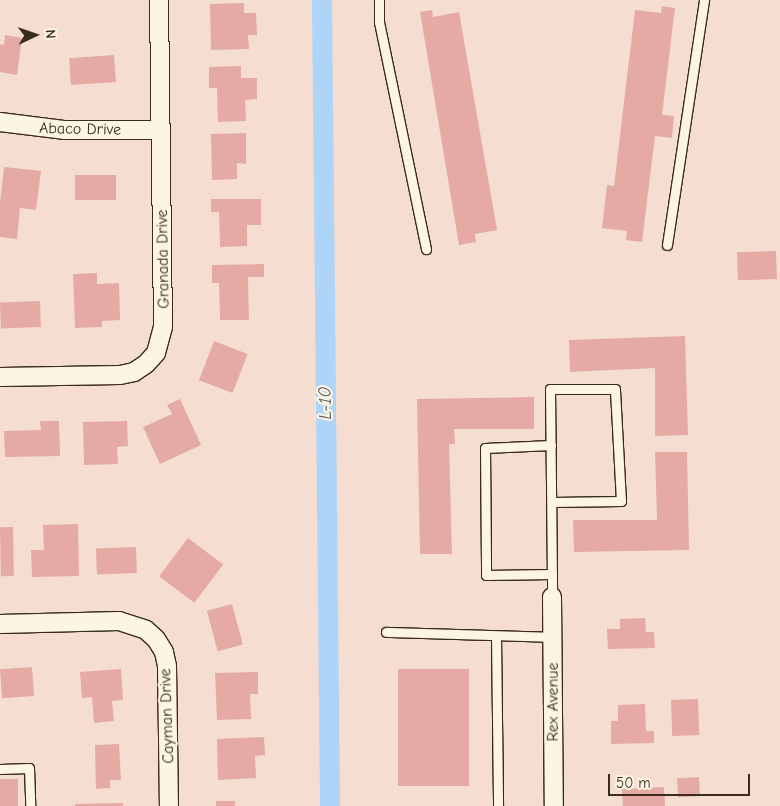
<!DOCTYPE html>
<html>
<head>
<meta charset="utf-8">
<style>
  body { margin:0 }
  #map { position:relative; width:780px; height:806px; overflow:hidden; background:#f5ded1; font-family:"Comic Neue",sans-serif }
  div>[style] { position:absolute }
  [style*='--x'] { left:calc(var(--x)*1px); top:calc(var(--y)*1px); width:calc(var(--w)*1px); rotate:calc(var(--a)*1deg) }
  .canal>* { height:20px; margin:-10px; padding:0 10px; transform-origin:10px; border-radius:10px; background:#aed4f7 }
  .building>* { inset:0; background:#e4aaa3; transform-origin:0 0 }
  .roads { filter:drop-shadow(1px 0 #3b2a1e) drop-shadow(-1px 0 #3b2a1e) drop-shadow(0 1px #3b2a1e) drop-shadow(0 -1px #3b2a1e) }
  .lane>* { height:9px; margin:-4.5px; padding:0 4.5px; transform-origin:4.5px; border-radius:4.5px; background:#fcf5e5 }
  .street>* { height:18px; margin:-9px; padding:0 9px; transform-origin:9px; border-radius:9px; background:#fcf5e5 }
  span { translate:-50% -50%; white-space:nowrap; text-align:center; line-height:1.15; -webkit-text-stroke:4.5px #fcf5e5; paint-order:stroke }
  .street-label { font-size:16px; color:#3b2a1e }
  .water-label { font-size:18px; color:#585454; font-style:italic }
  .north { position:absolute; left:10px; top:10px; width:50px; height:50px; -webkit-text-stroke:4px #fcf5e5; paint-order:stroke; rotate:87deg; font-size:14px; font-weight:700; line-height:20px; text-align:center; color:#3b2a1e }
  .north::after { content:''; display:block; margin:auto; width:18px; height:22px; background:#3b2a1e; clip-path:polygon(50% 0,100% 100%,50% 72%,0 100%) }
  .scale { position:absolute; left:608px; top:774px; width:142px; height:22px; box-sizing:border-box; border:2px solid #3b2a1e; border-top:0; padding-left:6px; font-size:15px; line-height:18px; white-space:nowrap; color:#3b2a1e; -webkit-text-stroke:4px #fcf5e5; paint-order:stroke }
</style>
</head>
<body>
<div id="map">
  <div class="canal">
    <div style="--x:322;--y:0;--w:806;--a:89.43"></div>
  </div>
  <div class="building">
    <div style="clip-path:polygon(244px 3px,244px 13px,256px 13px,257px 35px,248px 35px,249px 49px,211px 50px,210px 4px)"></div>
    <div style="clip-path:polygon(662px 6px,675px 8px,662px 115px,674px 116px,672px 138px,655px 136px,642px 242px,626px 240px,627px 231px,602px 228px,607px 185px,614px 186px,635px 10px,661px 13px)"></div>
    <div style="clip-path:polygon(432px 10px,433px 17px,459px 12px,497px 230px,475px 234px,476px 242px,459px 245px,420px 12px)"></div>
    <div style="clip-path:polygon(5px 35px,22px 38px,17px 75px,0 72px,0 44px,4px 45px)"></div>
    <div style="left:114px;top:55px;width:27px;height:45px;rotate:86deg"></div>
    <div style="clip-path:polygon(241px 66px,241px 78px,257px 78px,257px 99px,245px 100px,246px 121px,218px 122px,217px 88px,209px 88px,209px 67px)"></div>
    <div style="clip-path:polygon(246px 133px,246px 164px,237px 163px,237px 179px,212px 180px,211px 134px)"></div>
    <div style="clip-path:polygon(4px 167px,41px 171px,36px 210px,20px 208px,17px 239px,0 237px,0 203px)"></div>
    <div style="left:75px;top:175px;width:41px;height:25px"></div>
    <div style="clip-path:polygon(211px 199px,261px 199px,261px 225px,247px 225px,247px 246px,220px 247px,219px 212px,211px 212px)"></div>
    <div style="left:776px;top:251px;width:28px;height:39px;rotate:88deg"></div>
    <div style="clip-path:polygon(264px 264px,264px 277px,248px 277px,249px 320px,220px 320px,219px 283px,212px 283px,212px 265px)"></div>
    <div style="clip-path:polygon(97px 273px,97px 284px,119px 283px,120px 320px,102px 321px,102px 327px,75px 328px,73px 274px)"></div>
    <div style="left:40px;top:301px;width:26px;height:40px;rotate:88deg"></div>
    <div style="clip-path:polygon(685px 336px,688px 435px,655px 436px,655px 368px,570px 372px,569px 340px)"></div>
    <div style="left:214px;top:341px;width:36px;height:42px;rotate:21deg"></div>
    <div style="clip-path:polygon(534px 397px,534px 429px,454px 429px,455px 444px,449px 444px,452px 554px,420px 554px,417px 399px)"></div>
    <div style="clip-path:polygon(180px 399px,201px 445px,160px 464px,143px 427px,172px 414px,167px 405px)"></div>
    <div style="clip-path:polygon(40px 421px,59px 421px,60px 456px,5px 457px,4px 431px,41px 430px)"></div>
    <div style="clip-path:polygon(127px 421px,128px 446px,117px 447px,118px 464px,84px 465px,83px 422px)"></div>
    <div style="clip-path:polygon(655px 452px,687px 452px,689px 550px,574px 552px,573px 520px,657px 520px)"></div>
    <div style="clip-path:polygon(78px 524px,79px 576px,32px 577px,31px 550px,44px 550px,43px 525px)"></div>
    <div style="left:13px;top:527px;width:49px;height:13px;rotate:89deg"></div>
    <div style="left:188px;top:538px;width:44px;height:48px;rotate:37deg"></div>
    <div style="left:136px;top:547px;width:26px;height:40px;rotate:88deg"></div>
    <div style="left:232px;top:604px;width:42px;height:26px;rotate:75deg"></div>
    <div style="clip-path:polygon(645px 618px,646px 632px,654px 632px,655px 648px,608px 649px,607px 629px,620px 629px,620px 619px)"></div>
    <div style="left:32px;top:667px;width:29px;height:32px;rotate:86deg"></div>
    <div style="clip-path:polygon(121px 669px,123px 700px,112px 701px,114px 721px,94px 723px,92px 697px,82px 698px,80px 672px)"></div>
    <div style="left:398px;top:669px;width:71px;height:117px"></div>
    <div style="clip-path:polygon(258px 672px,258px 694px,250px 694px,251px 719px,217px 720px,215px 673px)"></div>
    <div style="left:698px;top:699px;width:36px;height:27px;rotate:88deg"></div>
    <div style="clip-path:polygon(645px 704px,646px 731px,654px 731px,654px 743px,611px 744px,611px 721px,618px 721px,618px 705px)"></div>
    <div style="clip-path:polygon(264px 737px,265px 755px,255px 756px,256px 778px,218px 780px,217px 739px)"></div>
    <div style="clip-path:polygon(119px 744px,121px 780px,110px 780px,110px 788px,96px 789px,95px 745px)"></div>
    <div style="left:699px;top:777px;width:19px;height:22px;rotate:87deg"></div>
    <div style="left:0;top:779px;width:18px;height:27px"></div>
    <div style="left:664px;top:787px;width:19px;height:42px;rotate:87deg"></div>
    <div style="left:216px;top:801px;width:19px;height:5px"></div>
    <div style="clip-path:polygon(123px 803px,123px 806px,75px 806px,75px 804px)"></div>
  </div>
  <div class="roads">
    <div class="lane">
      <div style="--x:379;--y:0;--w:22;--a:90"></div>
      <div style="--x:379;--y:22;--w:232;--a:78.3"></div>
      <div style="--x:667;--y:245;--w:248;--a:-81.4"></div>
      <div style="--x:551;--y:445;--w:66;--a:177.4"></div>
      <div style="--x:485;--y:448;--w:127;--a:89.5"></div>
      <div style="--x:486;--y:575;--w:66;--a:-0.9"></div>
      <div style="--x:552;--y:502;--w:69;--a:-0.8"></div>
      <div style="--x:621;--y:501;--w:112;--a:-93.1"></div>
      <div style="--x:615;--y:389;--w:65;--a:180"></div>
      <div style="--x:550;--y:389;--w:208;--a:89.4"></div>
      <div style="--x:386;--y:632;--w:166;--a:1.7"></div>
      <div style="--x:496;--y:636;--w:170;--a:89.3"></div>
      <div style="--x:0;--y:769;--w:29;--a:-2"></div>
      <div style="--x:29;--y:768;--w:38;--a:88"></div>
    </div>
    <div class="street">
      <div style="--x:0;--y:122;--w:64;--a:7.1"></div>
      <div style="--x:64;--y:130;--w:97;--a:0"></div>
      <div style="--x:0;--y:377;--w:120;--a:-1"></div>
      <div style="--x:120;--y:375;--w:14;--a:-12"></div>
      <div style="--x:134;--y:372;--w:14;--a:-34"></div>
      <div style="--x:146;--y:364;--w:15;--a:-48"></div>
      <div style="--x:156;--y:353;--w:27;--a:-75"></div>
      <div style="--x:163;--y:327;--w:327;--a:-90.7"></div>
      <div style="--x:552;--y:597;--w:209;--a:89.5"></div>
      <div style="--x:0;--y:624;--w:119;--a:-1.4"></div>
      <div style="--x:119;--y:621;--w:28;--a:18"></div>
      <div style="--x:146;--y:630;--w:13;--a:42"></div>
      <div style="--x:156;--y:639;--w:15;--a:58"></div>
      <div style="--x:164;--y:652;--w:14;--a:78"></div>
      <div style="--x:167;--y:666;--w:140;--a:89.2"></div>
    </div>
  </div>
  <div class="street-label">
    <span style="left:80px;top:129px;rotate:1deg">Abaco Drive</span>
    <span style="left:163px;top:259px;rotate:-91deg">Granada Drive</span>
    <span style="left:553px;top:702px;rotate:-90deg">Rex Avenue</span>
    <span style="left:167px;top:716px;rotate:-92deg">Cayman Drive</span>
  </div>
  <div class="water-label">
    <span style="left:326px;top:403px;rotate:-91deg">L-10</span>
  </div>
  <div class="north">N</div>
  <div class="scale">50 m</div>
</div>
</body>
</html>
